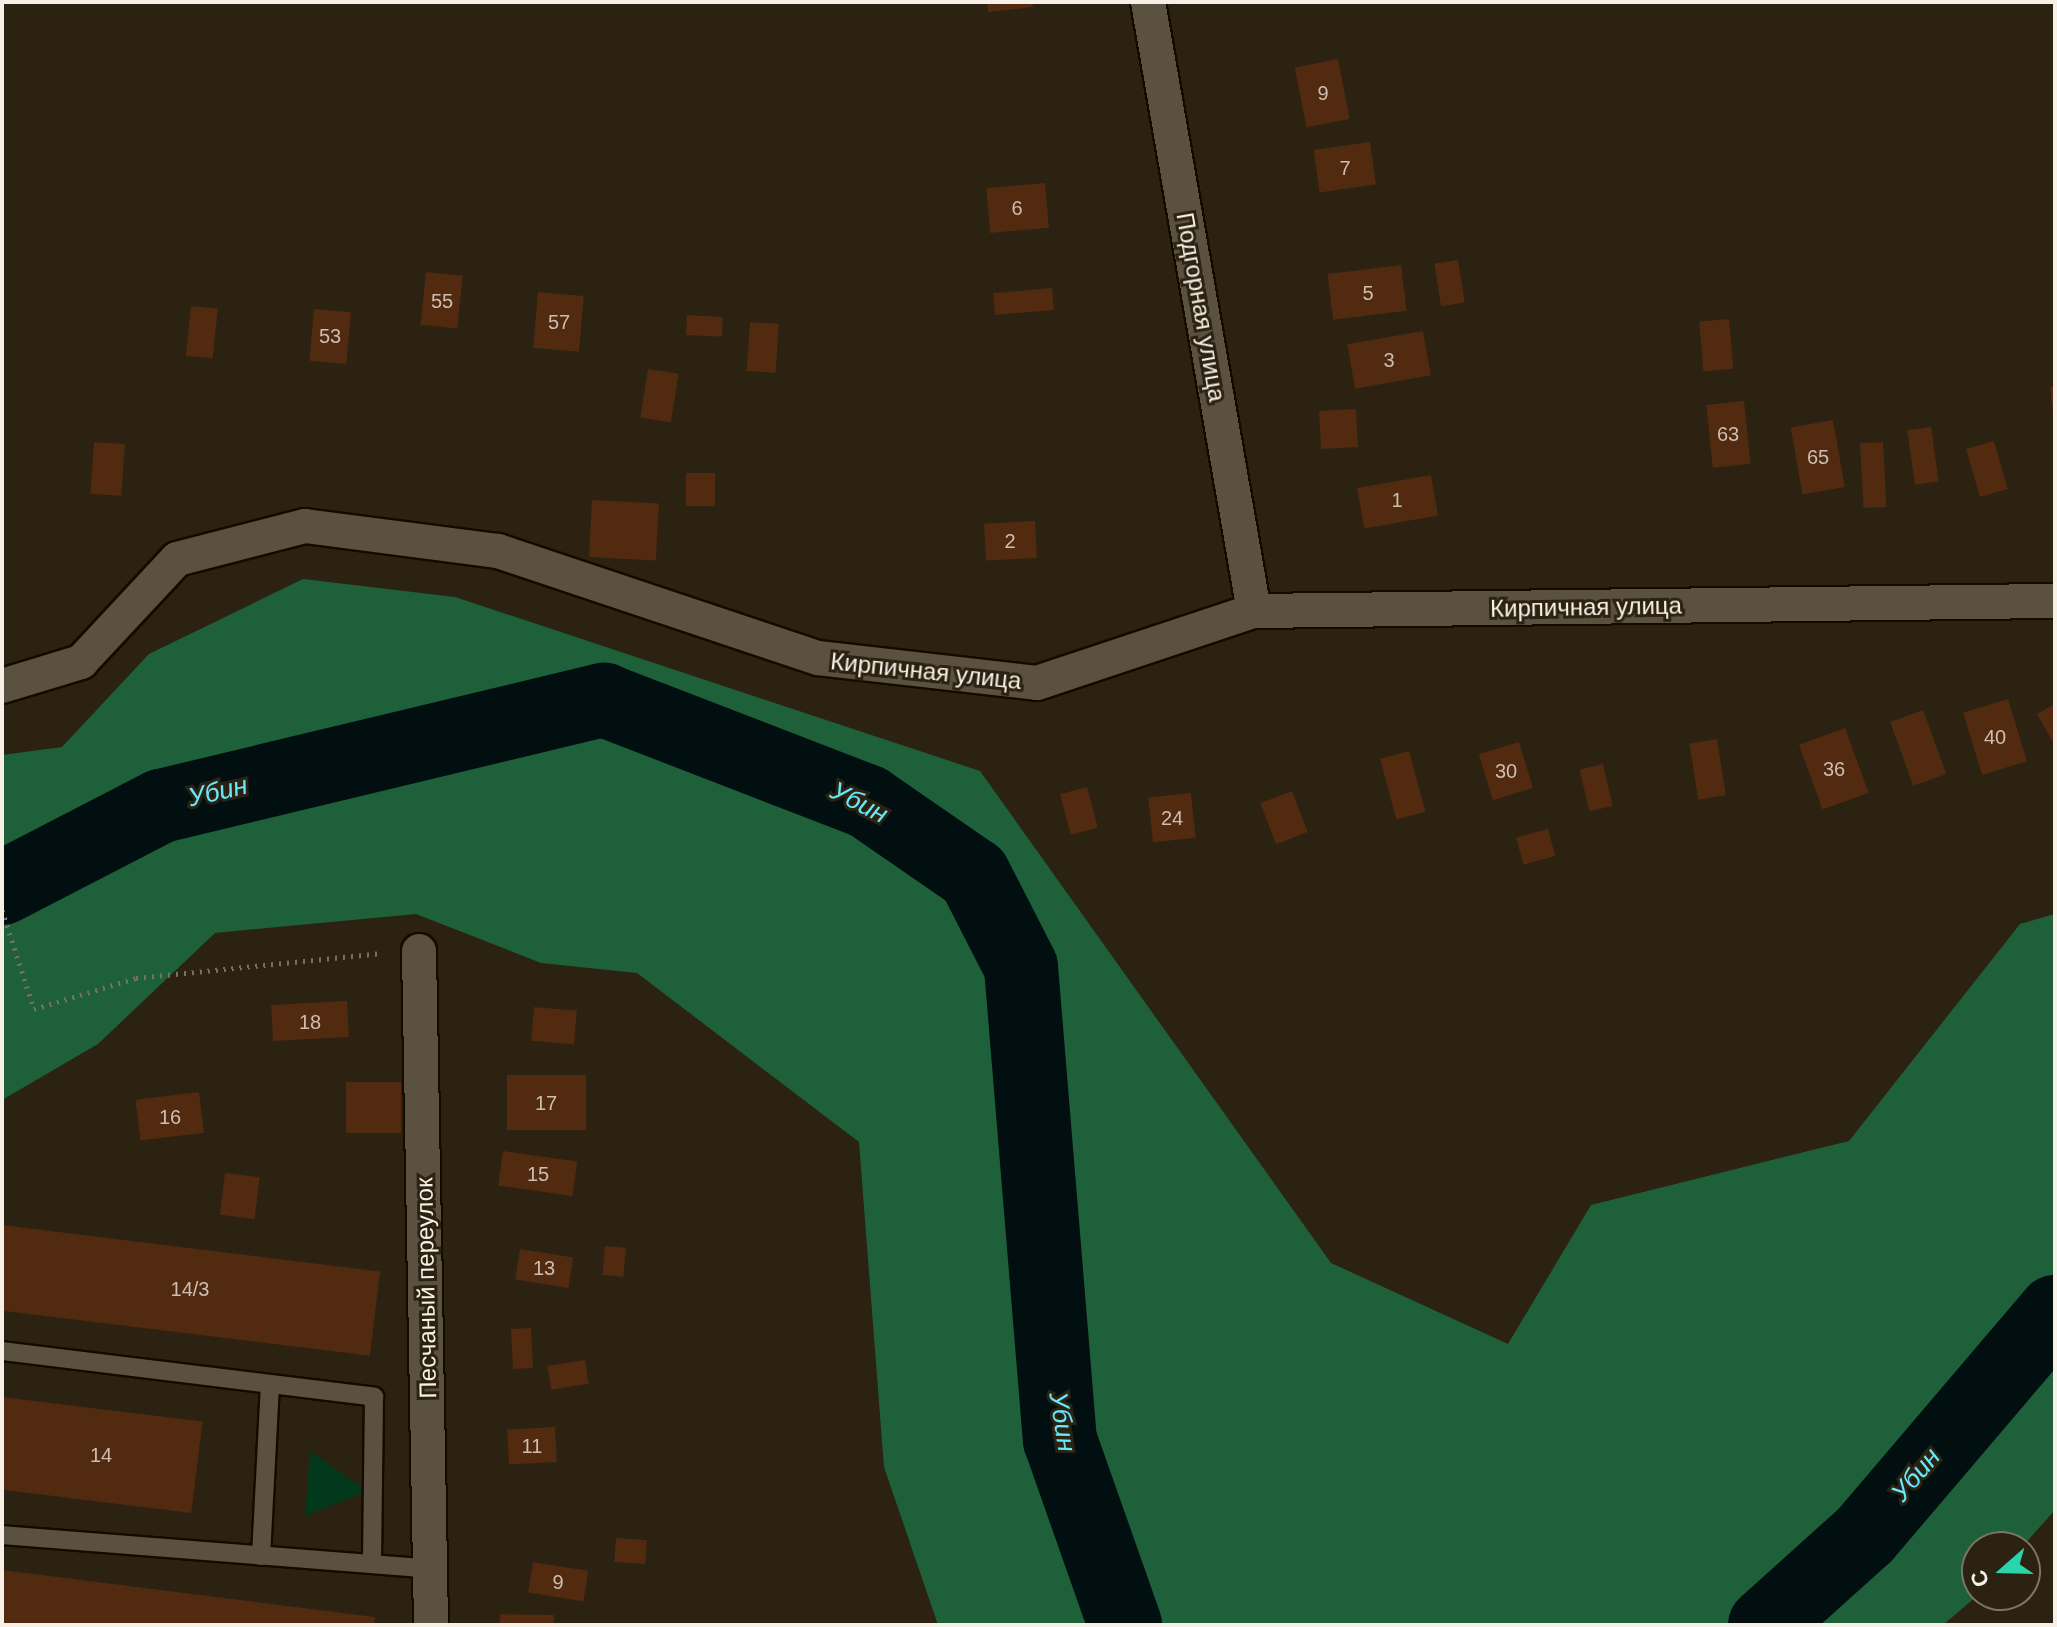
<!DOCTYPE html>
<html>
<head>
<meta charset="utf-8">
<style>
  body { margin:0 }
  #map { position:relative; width:2057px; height:1627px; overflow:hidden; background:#2b2212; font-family:Arial,sans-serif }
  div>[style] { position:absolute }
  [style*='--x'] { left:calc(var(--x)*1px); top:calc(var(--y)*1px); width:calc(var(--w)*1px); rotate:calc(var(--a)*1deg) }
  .green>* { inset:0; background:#02381c }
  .forest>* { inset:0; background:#1e6039 }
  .river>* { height:74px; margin:-37px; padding:0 37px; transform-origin:37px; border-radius:37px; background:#010f11 }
  .building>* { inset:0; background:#512a10; transform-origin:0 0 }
  .path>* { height:5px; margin-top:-2.5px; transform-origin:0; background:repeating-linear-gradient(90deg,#776f62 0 2px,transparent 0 8px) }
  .roads { filter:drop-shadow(2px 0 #130b01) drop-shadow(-2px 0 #130b01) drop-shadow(0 2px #130b01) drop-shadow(0 -2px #130b01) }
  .service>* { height:18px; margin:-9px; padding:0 9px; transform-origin:9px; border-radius:9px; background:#5b5140 }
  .minor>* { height:34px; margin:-17px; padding:0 17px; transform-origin:17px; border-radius:17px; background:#5b5140 }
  span { translate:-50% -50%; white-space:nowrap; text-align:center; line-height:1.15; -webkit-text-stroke:6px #2b2212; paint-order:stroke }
  .number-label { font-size:20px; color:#cdbeb0 }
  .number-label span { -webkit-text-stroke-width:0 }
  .street-label { font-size:24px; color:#f6f0e6 }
  .water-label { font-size:26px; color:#66e9fb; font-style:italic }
  .frame { position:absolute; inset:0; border:4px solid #f6f0e6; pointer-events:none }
  .north { position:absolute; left:1961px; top:1531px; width:80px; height:80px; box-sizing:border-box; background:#2b2212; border:2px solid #7c7467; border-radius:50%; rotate:250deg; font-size:22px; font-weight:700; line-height:32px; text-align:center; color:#f6f0e6 }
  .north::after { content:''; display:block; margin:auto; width:28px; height:36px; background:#2bd5ac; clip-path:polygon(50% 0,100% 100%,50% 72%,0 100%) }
</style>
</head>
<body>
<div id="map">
  <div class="green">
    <div style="clip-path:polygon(310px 1451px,367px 1491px,305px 1516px)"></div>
  </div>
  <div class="forest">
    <div style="clip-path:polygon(303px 579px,455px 597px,980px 771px,1331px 1263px,1508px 1344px,1591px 1205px,1849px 1141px,2020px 924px,2055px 914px,2055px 1510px,2022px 1547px,1977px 1547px,1978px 1595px,1943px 1625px,938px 1625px,884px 1467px,859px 1142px,637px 973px,541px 963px,416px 914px,215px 933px,98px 1044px,2px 1100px,2px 755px,62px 747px,149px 654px)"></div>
  </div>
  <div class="river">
    <div style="--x:2;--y:888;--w:179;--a:-27.3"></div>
    <div style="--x:161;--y:806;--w:456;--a:-13.5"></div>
    <div style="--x:604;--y:700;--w:283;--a:21.1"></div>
    <div style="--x:868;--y:802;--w:129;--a:34.6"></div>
    <div style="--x:974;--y:875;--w:103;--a:62.9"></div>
    <div style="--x:1021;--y:967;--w:475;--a:85.3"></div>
    <div style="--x:1060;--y:1440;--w:196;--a:70.6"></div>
    <div style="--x:1765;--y:1625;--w:135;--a:-42"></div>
    <div style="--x:1865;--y:1535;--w:293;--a:-49.6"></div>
  </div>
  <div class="building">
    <div style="clip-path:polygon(987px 2px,1032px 2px,1033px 7px,988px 12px)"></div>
    <div style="left:1338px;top:59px;width:61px;height:44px;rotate:79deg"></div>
    <div style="left:1370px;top:142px;width:43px;height:57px;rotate:82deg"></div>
    <div style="left:1045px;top:183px;width:45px;height:59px;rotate:85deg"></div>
    <div style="left:1458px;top:260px;width:43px;height:24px;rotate:81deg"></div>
    <div style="left:1401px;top:265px;width:46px;height:74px;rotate:83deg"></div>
    <div style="left:426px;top:272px;width:37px;height:53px;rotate:6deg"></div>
    <div style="left:1052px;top:288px;width:22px;height:59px;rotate:85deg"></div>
    <div style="left:538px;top:292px;width:46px;height:56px;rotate:5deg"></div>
    <div style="left:191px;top:306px;width:27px;height:50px;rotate:6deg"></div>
    <div style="left:314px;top:309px;width:37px;height:52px;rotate:5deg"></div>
    <div style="left:687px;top:315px;width:36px;height:20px;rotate:3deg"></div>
    <div style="left:1729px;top:319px;width:50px;height:30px;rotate:85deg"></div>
    <div style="left:750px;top:322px;width:29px;height:49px;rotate:4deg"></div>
    <div style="left:1423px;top:331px;width:45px;height:77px;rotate:80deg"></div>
    <div style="left:648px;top:369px;width:31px;height:49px;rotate:9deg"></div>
    <div style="clip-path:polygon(2055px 386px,2055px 413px,2053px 413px,2050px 387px)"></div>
    <div style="left:1744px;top:401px;width:63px;height:38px;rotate:84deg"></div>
    <div style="left:1356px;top:409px;width:38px;height:37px;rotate:87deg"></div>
    <div style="left:1833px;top:420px;width:68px;height:43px;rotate:80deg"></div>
    <div style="left:1931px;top:427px;width:55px;height:24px;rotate:82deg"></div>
    <div style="left:1994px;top:441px;width:50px;height:29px;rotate:74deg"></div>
    <div style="left:94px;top:442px;width:31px;height:52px;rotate:4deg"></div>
    <div style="left:1883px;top:442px;width:65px;height:23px;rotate:87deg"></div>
    <div style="left:686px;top:473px;width:29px;height:33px"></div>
    <div style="left:1431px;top:475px;width:41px;height:75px;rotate:80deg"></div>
    <div style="left:592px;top:500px;width:67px;height:57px;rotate:3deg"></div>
    <div style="left:1035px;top:521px;width:37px;height:51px;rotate:87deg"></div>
    <div style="left:2008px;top:699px;width:65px;height:47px;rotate:73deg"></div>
    <div style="clip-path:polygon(2055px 704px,2055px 746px,2037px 714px)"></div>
    <div style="left:1923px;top:710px;width:68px;height:35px;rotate:70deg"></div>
    <div style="left:1845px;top:728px;width:69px;height:49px;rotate:70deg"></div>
    <div style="left:1717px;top:739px;width:57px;height:28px;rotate:81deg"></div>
    <div style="left:1519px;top:742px;width:48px;height:42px;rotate:73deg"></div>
    <div style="left:1409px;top:751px;width:63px;height:30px;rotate:75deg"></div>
    <div style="left:1603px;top:764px;width:43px;height:24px;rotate:77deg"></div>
    <div style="left:1087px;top:787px;width:42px;height:28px;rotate:75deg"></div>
    <div style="left:1292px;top:791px;width:44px;height:34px;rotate:69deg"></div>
    <div style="left:1191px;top:793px;width:45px;height:43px;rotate:84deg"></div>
    <div style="left:1548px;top:829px;width:28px;height:33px;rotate:75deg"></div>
    <div style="left:347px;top:1001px;width:36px;height:76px;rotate:87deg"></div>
    <div style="left:534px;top:1007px;width:43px;height:34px;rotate:5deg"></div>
    <div style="left:507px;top:1075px;width:79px;height:55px"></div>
    <div style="left:346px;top:1082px;width:55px;height:51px"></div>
    <div style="left:199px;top:1092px;width:41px;height:64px;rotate:83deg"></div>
    <div style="left:503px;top:1151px;width:75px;height:35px;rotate:8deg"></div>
    <div style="left:225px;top:1173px;width:35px;height:42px;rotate:7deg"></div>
    <div style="left:2px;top:1225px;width:381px;height:85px;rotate:7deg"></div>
    <div style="left:605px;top:1246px;width:21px;height:29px;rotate:5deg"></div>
    <div style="left:520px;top:1249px;width:54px;height:31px;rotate:9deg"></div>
    <div style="left:531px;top:1328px;width:40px;height:20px;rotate:87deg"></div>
    <div style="left:585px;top:1360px;width:24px;height:38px;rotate:81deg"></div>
    <div style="left:2px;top:1397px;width:202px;height:92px;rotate:7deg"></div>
    <div style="left:555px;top:1427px;width:35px;height:48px;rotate:87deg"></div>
    <div style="left:616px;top:1538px;width:31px;height:24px;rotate:4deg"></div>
    <div style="left:533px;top:1562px;width:56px;height:31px;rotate:9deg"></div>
    <div style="clip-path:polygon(2px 1570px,375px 1617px,374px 1625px,2px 1625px)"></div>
    <div style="left:500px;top:1614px;width:54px;height:11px;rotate:1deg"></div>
  </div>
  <div class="path">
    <div style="--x:2;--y:910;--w:104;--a:72.1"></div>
    <div style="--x:34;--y:1009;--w:107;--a:-16.9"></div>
    <div style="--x:136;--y:978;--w:248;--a:-5.8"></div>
  </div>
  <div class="roads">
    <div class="service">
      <div style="--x:2;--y:1351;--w:375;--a:7"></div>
      <div style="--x:374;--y:1397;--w:167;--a:90.7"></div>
      <div style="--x:2;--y:1535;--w:431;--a:4.5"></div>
      <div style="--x:261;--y:1556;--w:172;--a:-87"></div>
    </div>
    <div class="minor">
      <div style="--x:1148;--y:2;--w:618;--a:80.13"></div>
      <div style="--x:2;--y:686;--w:83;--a:-16.9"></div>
      <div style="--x:81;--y:662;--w:141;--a:-47"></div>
      <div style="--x:177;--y:559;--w:132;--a:-14.5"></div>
      <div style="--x:305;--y:526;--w:195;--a:7.4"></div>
      <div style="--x:498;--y:551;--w:337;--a:18.5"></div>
      <div style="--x:818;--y:658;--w:220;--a:6.5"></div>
      <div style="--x:1037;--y:683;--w:229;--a:-18.4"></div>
      <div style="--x:1254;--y:611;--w:801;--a:-0.72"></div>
      <div style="--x:419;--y:951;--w:674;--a:88.98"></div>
    </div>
  </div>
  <div class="number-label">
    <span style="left:1323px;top:93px">9</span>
    <span style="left:1345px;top:168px">7</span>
    <span style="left:1017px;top:208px">6</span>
    <span style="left:1368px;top:293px">5</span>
    <span style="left:442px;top:301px">55</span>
    <span style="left:559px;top:322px">57</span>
    <span style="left:330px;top:336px">53</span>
    <span style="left:1389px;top:360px">3</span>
    <span style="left:1728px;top:434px">63</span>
    <span style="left:1818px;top:457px">65</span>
    <span style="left:1397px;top:500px">1</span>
    <span style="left:1010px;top:541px">2</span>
    <span style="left:1995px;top:737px">40</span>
    <span style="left:1834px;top:769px">36</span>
    <span style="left:1506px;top:771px">30</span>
    <span style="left:1172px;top:818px">24</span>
    <span style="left:310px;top:1022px">18</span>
    <span style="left:546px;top:1103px">17</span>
    <span style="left:170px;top:1117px">16</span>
    <span style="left:538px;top:1174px">15</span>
    <span style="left:544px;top:1268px">13</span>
    <span style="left:190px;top:1289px">14/3</span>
    <span style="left:532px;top:1446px">11</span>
    <span style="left:101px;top:1455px">14</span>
    <span style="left:558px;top:1582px">9</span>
  </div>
  <div class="street-label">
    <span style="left:1201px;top:307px;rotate:80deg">Подгорная улица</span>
    <span style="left:1586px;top:607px;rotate:-1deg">Кирпичная улица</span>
    <span style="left:926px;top:671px;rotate:6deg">Кирпичная улица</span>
    <span style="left:426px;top:1288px;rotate:-91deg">Песчаный переулок</span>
  </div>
  <div class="water-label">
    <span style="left:218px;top:792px;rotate:-13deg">Убин</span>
    <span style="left:859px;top:803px;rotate:27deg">Убин</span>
    <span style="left:1062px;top:1422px;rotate:81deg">Убин</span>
    <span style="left:1916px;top:1475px;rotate:-50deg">Убин</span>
  </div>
  <div class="frame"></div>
  <div class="north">С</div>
</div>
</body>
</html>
